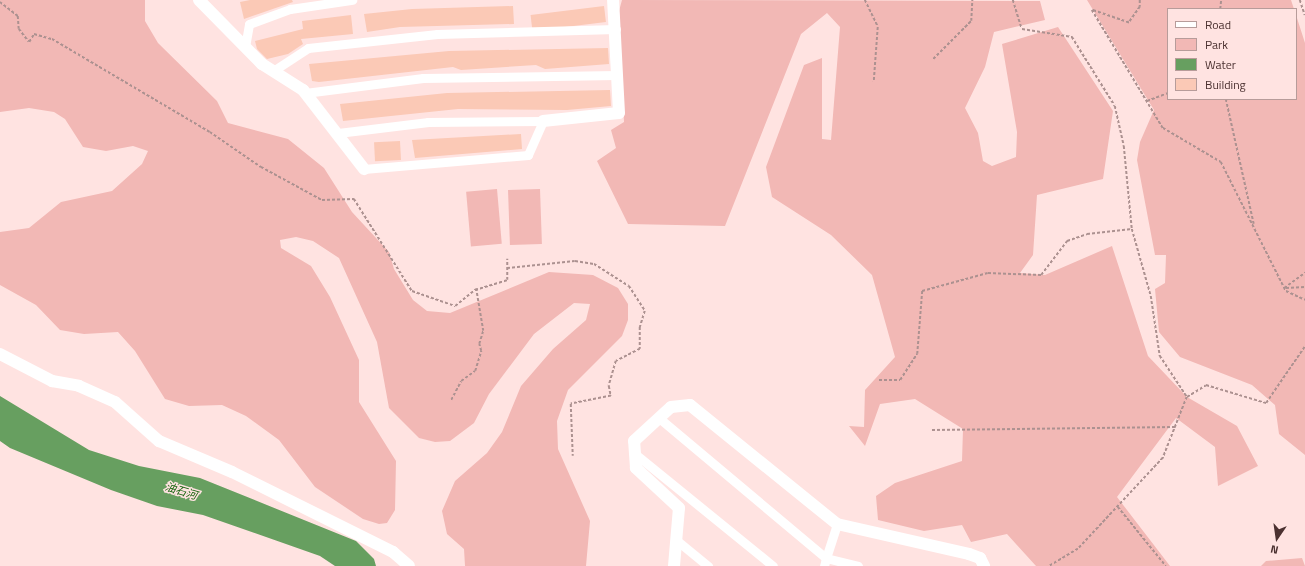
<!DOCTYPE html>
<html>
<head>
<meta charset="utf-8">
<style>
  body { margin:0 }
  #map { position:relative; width:1305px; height:566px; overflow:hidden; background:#ffe3e1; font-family:"Titillium Web","Noto Sans SC",sans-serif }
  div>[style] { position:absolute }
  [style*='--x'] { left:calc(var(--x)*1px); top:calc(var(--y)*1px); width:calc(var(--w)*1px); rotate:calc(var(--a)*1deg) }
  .green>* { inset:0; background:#f2b8b5; transform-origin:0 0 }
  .water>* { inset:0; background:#679f60 }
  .building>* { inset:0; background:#fbc9b6; transform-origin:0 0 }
  .path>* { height:1.5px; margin-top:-0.75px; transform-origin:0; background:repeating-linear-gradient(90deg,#ac9190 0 3px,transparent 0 5px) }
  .street>* { height:9px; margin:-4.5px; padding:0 4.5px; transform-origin:4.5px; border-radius:4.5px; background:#fff }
  .secondary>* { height:12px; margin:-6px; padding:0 6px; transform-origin:6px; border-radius:6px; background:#fff }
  span { translate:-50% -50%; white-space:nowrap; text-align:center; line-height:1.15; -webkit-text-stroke:3px #ffe3e1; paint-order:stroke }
  .water-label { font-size:11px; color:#17650e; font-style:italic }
  .legend { position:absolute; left:1167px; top:8px; width:130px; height:92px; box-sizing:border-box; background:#ffe3e1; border:1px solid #b79c9a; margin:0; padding:5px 7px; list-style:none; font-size:12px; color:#4b3130 }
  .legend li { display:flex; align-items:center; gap:8px; height:20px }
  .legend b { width:20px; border:1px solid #b79c9a }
  .north { position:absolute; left:1257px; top:518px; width:40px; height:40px; -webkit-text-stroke:3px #ffe3e1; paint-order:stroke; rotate:193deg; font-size:11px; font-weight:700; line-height:16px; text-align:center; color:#4b3130 }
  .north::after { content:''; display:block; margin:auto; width:14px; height:18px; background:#4b3130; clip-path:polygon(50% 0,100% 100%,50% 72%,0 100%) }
</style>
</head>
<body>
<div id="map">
  <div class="green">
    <div style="clip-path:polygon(0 0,145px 0,145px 21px,158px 43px,217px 101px,228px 123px,288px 139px,324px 168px,352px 212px,389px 252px,394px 269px,413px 300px,427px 311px,450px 313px,549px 272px,593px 275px,618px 288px,628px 304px,628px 320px,622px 336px,568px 390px,557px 421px,558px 449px,590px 521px,586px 566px,465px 566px,464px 549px,447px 534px,442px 511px,455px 481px,487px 453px,502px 432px,521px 386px,553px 349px,586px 320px,590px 304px,574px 303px,534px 334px,489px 394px,474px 423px,450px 441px,435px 442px,419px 438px,389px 408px,377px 342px,339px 258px,313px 241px,296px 237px,280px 240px,281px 248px,311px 266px,330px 297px,359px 360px,359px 402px,396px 461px,395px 510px,387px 523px,379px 524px,363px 519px,315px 487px,279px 440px,246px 416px,222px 405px,189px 406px,165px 399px,135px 351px,118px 332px,84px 334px,60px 330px,36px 305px,0 285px,0 232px,29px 228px,61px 202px,112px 191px,142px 164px,148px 151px,133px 146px,106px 151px,83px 147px,65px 119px,54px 112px,29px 108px,0 112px)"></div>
    <div style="clip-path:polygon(622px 0,1040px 1px,1045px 20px,994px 32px,985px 67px,965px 108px,978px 133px,983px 161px,992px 166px,1016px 157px,1017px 132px,1002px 44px,1058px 27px,1113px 111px,1103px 179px,1037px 195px,1033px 255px,1020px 273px,1045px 275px,1112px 246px,1148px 356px,1187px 397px,1237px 426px,1258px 466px,1218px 486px,1215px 447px,1176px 418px,1117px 497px,1170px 566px,1036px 566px,1007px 534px,971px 542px,962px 525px,924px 531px,878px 520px,876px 496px,895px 483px,962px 461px,963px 429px,915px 399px,880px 404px,865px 446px,849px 426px,864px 427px,865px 390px,895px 357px,872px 275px,831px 235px,772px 197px,766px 167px,804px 65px,822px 58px,822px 139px,831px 140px,840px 27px,827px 13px,801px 34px,725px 226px,628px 224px,597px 161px,616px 148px,611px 130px,624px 122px,619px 11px)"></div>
    <div style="clip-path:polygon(1087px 0,1291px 0,1294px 9px,1168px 9px,1168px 99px,1296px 99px,1296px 15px,1305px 43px,1305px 455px,1279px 434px,1275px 405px,1252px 385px,1180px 357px,1159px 332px,1155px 289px,1165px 283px,1166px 255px,1155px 255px,1137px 160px,1140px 142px,1154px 110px)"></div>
    <div style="left:497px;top:189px;width:55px;height:31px;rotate:85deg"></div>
    <div style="left:540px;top:189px;width:55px;height:32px;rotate:88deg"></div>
    <div style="clip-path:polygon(1302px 558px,1305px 566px,1261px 566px,1266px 561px)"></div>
  </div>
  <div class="water">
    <div style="clip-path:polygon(0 396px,89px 450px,139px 466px,200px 478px,356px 541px,374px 559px,376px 566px,335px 566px,320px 556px,203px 515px,157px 506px,111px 490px,10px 448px,0 441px)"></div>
  </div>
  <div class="building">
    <div style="clip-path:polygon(250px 0,292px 0,293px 2px,244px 19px,240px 2px)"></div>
    <div style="clip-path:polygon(513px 6px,514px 24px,400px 27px,367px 32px,364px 14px,412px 9px)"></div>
    <div style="left:604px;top:6px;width:16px;height:74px;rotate:83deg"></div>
    <div style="clip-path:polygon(351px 15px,353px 34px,301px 39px,303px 44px,288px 54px,267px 59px,257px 49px,255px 41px,303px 29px,302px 21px)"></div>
    <div style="clip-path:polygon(608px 48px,609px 64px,545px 69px,536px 65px,461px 70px,453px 67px,319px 82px,312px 81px,309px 64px,449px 51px)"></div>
    <div style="clip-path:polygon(610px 90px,611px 106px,567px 110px,458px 109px,343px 121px,340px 104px,447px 93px)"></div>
    <div style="clip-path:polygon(521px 134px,522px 149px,415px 158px,412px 140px)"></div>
    <div style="left:400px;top:141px;width:19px;height:26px;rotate:87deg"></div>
  </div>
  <div class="path">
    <div style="--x:865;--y:0;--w:30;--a:64"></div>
    <div style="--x:878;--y:27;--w:55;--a:94.2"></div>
    <div style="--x:1013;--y:0;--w:30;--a:73"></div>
    <div style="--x:1022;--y:29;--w:51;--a:9.1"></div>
    <div style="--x:1072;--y:37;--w:81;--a:58.1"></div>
    <div style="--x:1115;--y:106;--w:41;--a:77.3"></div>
    <div style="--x:1124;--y:146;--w:83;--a:84.5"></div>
    <div style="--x:1132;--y:229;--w:70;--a:74.2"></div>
    <div style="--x:1151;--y:296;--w:61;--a:81.5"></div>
    <div style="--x:1160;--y:356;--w:49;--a:56.6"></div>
    <div style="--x:1187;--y:397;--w:66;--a:111.5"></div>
    <div style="--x:1163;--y:458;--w:125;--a:133"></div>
    <div style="--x:1078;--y:549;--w:33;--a:149"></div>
    <div style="--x:1140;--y:0;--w:7;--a:90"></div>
    <div style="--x:1140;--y:7;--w:19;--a:125"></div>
    <div style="--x:1129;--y:23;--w:39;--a:-161"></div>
    <div style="--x:1092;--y:10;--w:138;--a:59"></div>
    <div style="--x:1163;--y:128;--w:67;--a:30.4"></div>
    <div style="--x:1221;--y:162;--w:144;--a:63.3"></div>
    <div style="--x:1286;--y:291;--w:21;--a:25"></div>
    <div style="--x:1300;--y:0;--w:16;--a:72"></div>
    <div style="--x:0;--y:2;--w:23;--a:38"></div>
    <div style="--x:18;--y:16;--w:13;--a:86"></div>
    <div style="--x:19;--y:29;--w:16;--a:52"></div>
    <div style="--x:29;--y:42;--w:9;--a:-58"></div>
    <div style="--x:34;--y:34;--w:19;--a:16"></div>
    <div style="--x:52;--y:39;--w:183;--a:30.5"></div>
    <div style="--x:210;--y:132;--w:62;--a:34.5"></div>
    <div style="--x:261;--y:167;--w:69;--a:28.4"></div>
    <div style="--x:322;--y:200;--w:32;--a:-2"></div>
    <div style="--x:354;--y:199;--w:109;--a:57.8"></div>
    <div style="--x:412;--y:291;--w:46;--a:19.2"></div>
    <div style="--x:455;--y:306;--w:26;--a:-39"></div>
    <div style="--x:475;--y:290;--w:34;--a:-17"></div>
    <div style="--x:507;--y:280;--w:21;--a:-90"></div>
    <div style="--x:1220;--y:9;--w:9;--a:-84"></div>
    <div style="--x:933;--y:59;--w:54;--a:-45"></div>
    <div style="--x:971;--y:21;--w:21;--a:-87"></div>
    <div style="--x:1226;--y:99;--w:128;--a:77.4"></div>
    <div style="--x:1147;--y:101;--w:22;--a:-21"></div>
    <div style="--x:507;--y:268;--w:68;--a:-5.9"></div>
    <div style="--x:575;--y:261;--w:19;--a:9"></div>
    <div style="--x:594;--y:264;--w:41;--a:32.2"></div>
    <div style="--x:629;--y:286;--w:30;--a:57"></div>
    <div style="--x:645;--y:311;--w:17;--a:107"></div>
    <div style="--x:640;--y:327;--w:22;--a:90"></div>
    <div style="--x:640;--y:349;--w:27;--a:153"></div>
    <div style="--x:616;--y:361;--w:26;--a:106"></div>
    <div style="--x:609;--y:386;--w:10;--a:79"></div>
    <div style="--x:611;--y:396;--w:41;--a:168.7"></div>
    <div style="--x:571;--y:404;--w:52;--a:87.8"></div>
    <div style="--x:1284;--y:288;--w:26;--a:-36"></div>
    <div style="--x:1286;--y:288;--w:19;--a:-3"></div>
    <div style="--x:879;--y:380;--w:21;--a:0"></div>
    <div style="--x:900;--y:380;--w:31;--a:-57"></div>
    <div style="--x:917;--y:354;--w:63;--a:-85.5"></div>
    <div style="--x:922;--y:291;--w:68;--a:-15.3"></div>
    <div style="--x:988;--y:273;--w:53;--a:2.2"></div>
    <div style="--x:1041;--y:275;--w:43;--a:-52.6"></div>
    <div style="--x:1067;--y:241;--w:21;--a:-19"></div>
    <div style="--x:1087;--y:234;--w:45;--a:-6.3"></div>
    <div style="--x:1187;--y:397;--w:22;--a:-32"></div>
    <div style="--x:1206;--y:385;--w:63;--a:16.7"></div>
    <div style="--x:1266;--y:403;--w:69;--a:-55.6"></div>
    <div style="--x:451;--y:400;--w:21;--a:-62"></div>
    <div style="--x:461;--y:381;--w:17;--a:-36"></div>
    <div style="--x:475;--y:371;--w:21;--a:-73"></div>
    <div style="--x:481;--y:351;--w:7;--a:-106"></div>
    <div style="--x:479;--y:344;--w:14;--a:-73"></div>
    <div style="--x:483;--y:331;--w:43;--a:-99.5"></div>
    <div style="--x:932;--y:430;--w:243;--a:-0.7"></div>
    <div style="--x:1118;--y:507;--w:76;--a:50.9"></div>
  </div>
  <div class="street">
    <div style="--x:245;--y:47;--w:23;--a:-80"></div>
    <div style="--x:249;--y:24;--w:44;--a:-20.1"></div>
    <div style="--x:290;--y:9;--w:63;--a:-8.3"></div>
    <div style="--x:273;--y:71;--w:42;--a:-33.3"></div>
    <div style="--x:308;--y:48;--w:130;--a:-6.2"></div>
    <div style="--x:437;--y:34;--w:179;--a:-1.6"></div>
    <div style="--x:305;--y:93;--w:119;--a:-7.2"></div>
    <div style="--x:423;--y:78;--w:194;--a:-0.9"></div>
    <div style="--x:338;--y:133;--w:91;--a:-7"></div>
    <div style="--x:428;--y:122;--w:115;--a:-0.5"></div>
    <div style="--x:543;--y:121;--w:37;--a:114"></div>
    <div style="--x:528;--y:155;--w:165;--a:175.1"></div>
    <div style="--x:659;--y:418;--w:218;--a:40"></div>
    <div style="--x:826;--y:558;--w:36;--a:-72"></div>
    <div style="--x:634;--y:453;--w:179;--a:39.1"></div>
    <div style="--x:675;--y:539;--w:43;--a:39.3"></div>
    <div style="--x:824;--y:566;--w:8;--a:-76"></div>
    <div style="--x:826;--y:558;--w:33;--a:14"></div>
  </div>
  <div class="secondary">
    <div style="--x:199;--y:0;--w:90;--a:45.5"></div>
    <div style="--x:262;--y:64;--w:49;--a:32.4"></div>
    <div style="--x:303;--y:90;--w:100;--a:52.3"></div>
    <div style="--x:543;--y:121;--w:76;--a:-6"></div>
    <div style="--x:619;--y:113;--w:113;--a:-93"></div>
    <div style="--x:0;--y:354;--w:59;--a:27.4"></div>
    <div style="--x:52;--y:381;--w:27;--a:10"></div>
    <div style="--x:79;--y:386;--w:39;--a:24"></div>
    <div style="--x:115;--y:402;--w:59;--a:41.6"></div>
    <div style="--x:159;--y:441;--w:79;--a:23"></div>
    <div style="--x:232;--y:472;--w:180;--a:26.4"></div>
    <div style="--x:393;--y:552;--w:21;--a:41"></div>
    <div style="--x:674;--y:566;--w:58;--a:-85.1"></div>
    <div style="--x:679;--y:508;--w:59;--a:-137.1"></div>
    <div style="--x:636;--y:468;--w:27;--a:-94"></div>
    <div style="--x:634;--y:441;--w:50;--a:-42.6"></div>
    <div style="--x:671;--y:407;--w:19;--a:-6"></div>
    <div style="--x:690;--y:405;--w:189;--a:39"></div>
    <div style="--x:837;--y:524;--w:135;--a:12.8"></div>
    <div style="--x:969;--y:554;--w:12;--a:20"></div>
    <div style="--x:980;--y:558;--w:9;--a:63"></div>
  </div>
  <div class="water-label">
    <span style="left:181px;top:491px;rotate:17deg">油石河</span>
  </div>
  <ul class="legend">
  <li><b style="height:5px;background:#fff"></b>Road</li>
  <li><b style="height:11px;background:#f2b8b5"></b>Park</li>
  <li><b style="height:11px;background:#679f60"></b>Water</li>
  <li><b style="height:11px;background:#fbc9b6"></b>Building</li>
  </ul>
  <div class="north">N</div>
</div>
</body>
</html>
